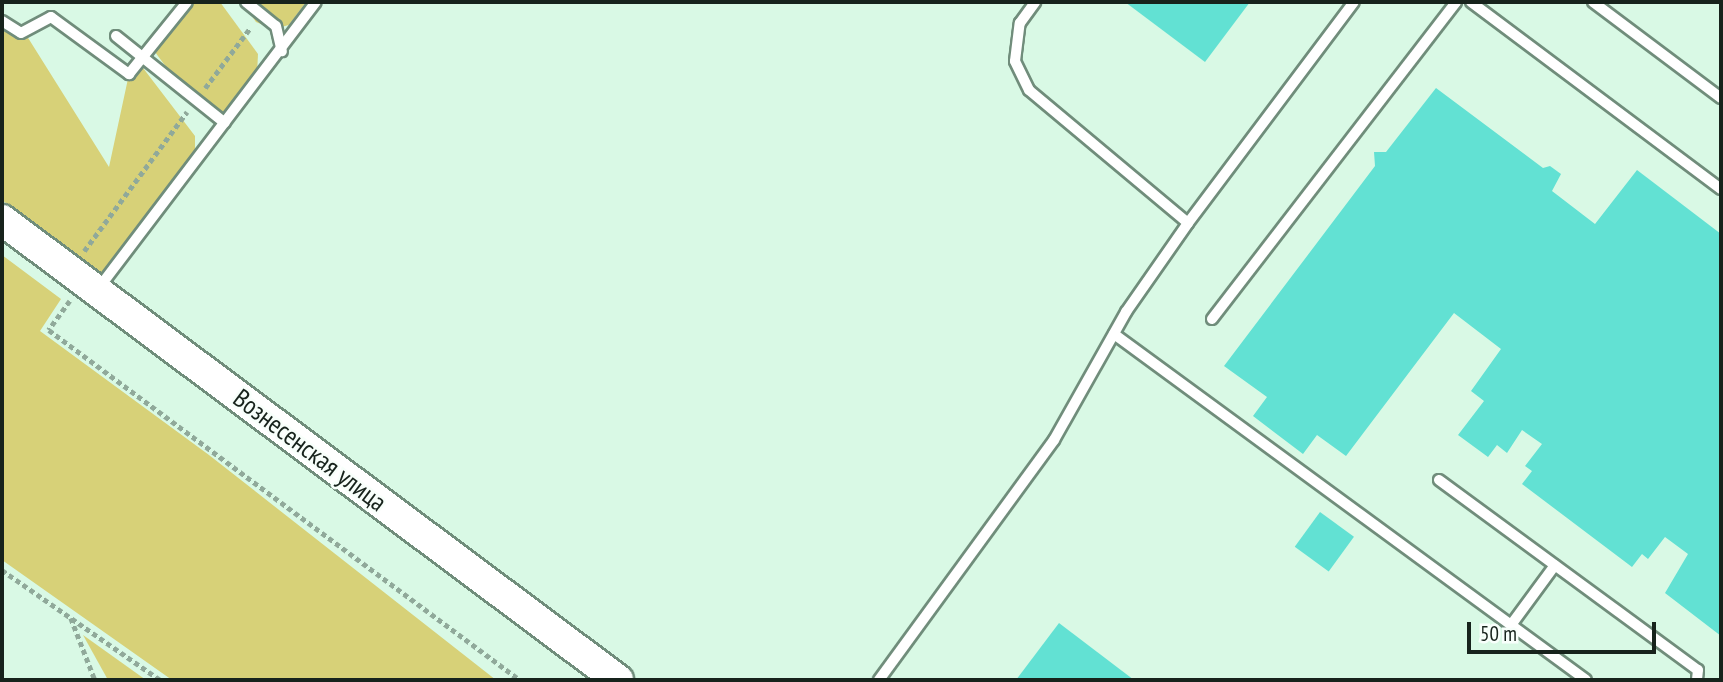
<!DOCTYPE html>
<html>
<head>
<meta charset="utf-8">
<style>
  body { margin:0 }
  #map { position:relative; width:1723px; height:682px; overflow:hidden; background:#d9f9e5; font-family:"PT Sans Narrow",sans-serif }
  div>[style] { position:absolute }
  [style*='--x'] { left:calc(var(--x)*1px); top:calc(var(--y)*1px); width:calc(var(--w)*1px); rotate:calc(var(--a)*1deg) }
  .green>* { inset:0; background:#d7d178 }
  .building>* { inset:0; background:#62e1d3; transform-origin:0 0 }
  .path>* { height:4.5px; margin-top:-2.25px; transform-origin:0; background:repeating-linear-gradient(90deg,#90a99a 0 5px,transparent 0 8.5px) }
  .roads { filter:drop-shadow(2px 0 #708d7b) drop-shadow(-2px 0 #708d7b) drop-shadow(0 2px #708d7b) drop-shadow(0 -2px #708d7b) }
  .service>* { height:10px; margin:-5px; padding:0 5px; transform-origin:5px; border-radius:5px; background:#fff }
  .secondary>* { height:30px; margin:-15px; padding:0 15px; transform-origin:15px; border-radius:15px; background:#fff }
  span { translate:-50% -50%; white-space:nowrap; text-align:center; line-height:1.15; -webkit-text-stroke:5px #f8fffb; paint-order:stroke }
  .street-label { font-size:26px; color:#17231c }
  .frame { position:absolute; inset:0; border:4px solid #17231c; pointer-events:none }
  .scale { position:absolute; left:1467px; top:622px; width:189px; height:32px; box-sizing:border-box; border:4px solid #17231c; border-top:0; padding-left:9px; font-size:21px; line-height:24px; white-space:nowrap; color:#17231c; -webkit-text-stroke:5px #f8fffb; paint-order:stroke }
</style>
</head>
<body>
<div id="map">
  <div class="green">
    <div style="clip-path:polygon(187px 2px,220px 2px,258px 54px,257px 74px,230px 109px,220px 113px,199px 111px,152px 48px)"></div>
    <div style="clip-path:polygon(242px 2px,306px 2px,289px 25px,273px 29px,256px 22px)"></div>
    <div style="clip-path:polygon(2px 16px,25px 33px,109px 167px,129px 74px,140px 64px,195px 136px,195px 161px,115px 264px,103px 272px,93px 272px,2px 200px)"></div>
    <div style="clip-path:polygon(2px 255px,61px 299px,40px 331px,209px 455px,496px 680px,172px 680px,2px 560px)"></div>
    <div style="clip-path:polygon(83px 635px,146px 680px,108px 680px)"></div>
  </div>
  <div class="building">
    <div style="clip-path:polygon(1125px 2px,1250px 2px,1205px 62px)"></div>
    <div style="clip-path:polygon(1436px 88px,1543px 168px,1550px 166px,1561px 174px,1552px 191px,1595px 224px,1637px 170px,1721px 234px,1721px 636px,1665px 593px,1688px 554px,1665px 537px,1648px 559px,1642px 554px,1632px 567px,1522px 484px,1532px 471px,1525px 466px,1542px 444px,1522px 430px,1507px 453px,1497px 445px,1488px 457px,1458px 435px,1484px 401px,1471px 391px,1501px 349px,1454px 313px,1346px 456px,1317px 435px,1303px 454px,1253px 416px,1267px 397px,1224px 366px,1375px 166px,1374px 152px,1386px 152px)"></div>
    <div style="left:1320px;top:512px;width:42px;height:43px;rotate:36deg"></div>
    <div style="clip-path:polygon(1059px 623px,1134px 680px,1016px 680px)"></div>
  </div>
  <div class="path">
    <div style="--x:205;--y:88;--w:75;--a:-53.1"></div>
    <div style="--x:84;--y:251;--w:173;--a:-53.5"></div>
    <div style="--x:70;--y:301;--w:36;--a:126"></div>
    <div style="--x:49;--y:330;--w:587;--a:36.62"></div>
    <div style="--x:2;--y:570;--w:193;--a:34.8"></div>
    <div style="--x:71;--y:618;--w:66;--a:68.8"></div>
  </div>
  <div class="roads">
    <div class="service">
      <div style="--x:246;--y:2;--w:38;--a:39"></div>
      <div style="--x:276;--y:26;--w:26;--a:77"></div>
      <div style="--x:1471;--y:2;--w:312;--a:36.8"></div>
      <div style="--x:1593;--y:2;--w:160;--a:36.9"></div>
      <div style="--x:2;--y:21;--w:22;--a:32"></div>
      <div style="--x:21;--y:33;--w:34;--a:-28"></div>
      <div style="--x:51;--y:17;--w:97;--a:36.2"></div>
      <div style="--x:129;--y:74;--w:92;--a:-51.1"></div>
      <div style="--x:116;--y:36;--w:139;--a:38.6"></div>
      <div style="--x:1188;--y:223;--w:276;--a:-53.1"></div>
      <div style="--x:98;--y:289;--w:360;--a:-52.8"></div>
      <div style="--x:1212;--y:319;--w:400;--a:-52.4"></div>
      <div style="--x:1114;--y:334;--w:585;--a:36.24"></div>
      <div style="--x:1439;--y:480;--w:321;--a:36.3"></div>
      <div style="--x:1698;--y:670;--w:10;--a:96"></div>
      <div style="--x:1511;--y:625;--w:74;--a:-53.7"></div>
      <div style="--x:879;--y:680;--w:297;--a:-53.9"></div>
      <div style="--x:1054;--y:440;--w:147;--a:-60.6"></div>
      <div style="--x:1126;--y:312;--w:108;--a:-55.1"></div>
      <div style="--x:1188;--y:223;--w:207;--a:-140.1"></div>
      <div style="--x:1029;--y:90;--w:32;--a:-116"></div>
      <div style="--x:1015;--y:61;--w:38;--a:-83"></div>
      <div style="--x:1020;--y:23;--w:26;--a:-54"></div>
    </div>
    <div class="secondary">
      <div style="--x:2;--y:220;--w:769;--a:36.75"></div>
    </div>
  </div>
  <div class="street-label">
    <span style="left:310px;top:450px;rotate:37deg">Вознесенская улица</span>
  </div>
  <div class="frame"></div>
  <div class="scale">50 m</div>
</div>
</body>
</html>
